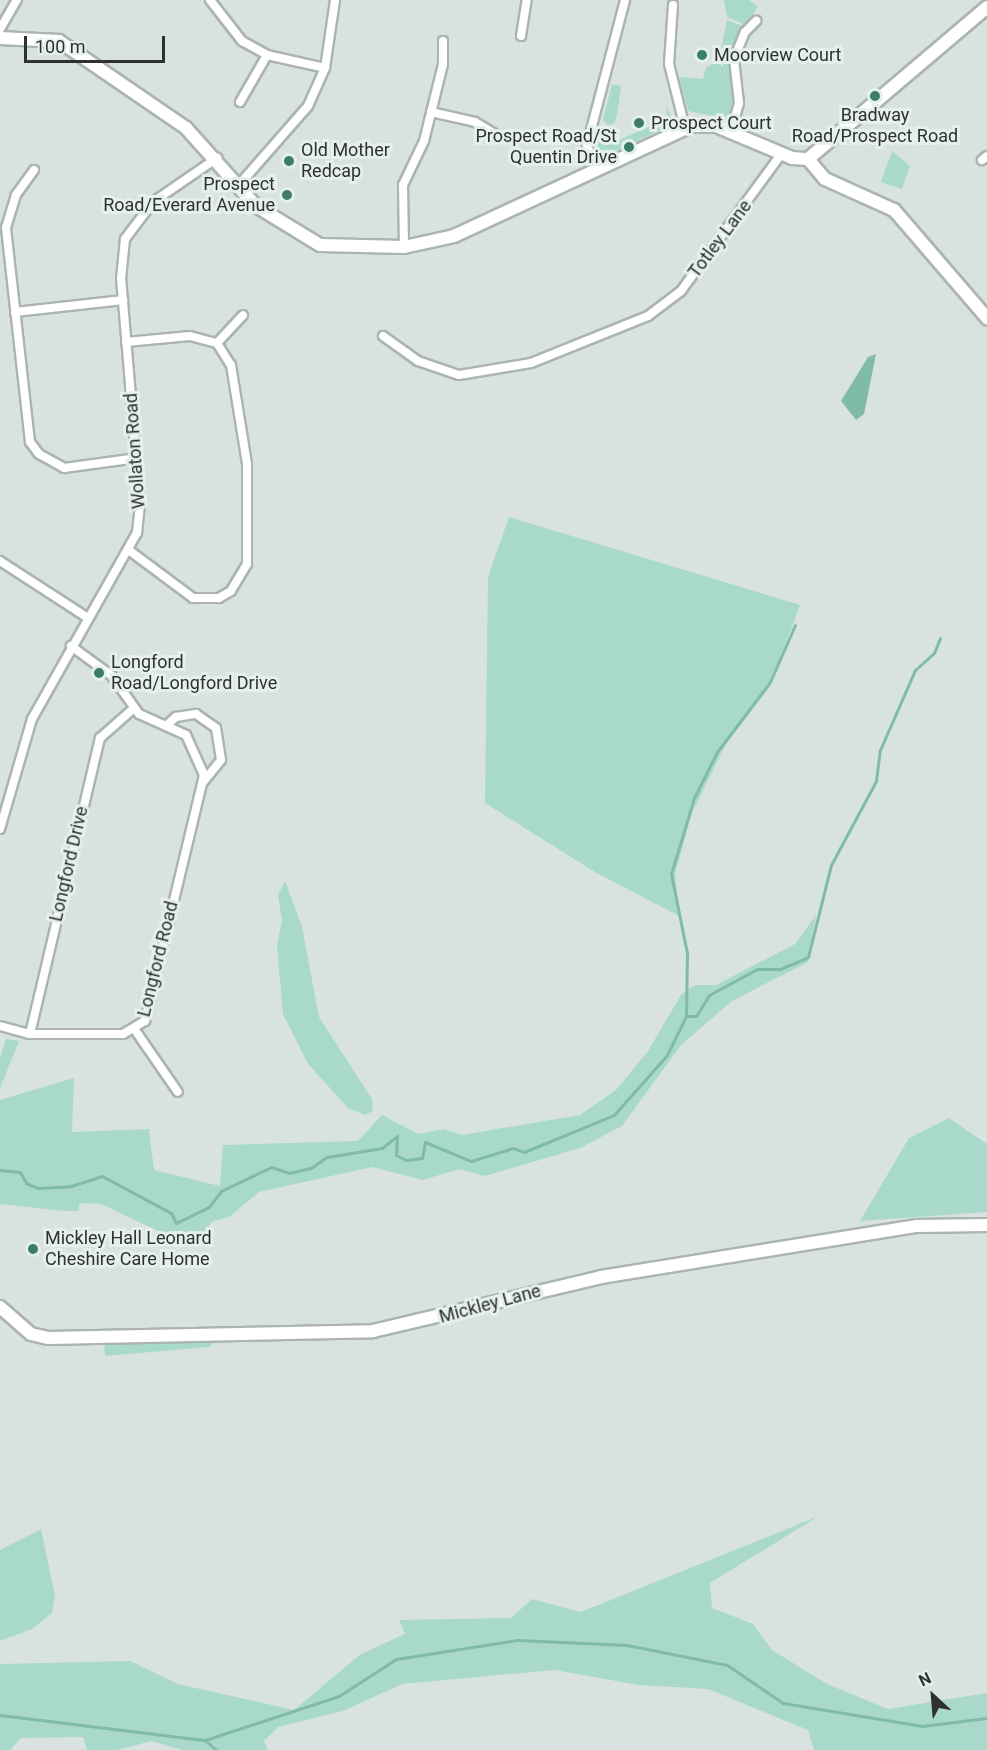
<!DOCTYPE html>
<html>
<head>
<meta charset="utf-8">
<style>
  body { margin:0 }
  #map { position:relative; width:987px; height:1750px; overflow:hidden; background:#d8e3df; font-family:Roboto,sans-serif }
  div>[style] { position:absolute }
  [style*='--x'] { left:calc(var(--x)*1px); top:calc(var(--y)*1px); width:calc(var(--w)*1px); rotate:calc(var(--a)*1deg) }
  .green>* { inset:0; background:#a9d9ca }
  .water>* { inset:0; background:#80bba9 }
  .stream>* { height:3px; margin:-1.5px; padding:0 1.5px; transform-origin:1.5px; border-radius:1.5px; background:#80bba9 }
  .roads { filter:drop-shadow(2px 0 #abb4b1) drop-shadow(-2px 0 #abb4b1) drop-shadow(0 2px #abb4b1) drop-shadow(0 -2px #abb4b1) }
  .street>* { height:8px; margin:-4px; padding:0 4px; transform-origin:4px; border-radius:4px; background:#fff }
  .secondary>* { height:12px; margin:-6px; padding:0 6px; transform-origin:6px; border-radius:6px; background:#fff }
  .dots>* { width:16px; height:16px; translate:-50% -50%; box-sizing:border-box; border:3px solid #e5f0ec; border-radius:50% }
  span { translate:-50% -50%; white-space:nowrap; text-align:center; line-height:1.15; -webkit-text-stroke:6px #e5f0ec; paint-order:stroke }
  .poi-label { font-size:18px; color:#2e3130 }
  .left { translate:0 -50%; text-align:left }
  .right { translate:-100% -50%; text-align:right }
  .street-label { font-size:18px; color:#2e3130 }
  .north { position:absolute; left:903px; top:1666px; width:60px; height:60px; -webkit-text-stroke:4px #e5f0ec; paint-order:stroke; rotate:334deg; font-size:16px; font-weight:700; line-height:24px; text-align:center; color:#2e3130 }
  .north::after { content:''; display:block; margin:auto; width:21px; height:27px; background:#2e3130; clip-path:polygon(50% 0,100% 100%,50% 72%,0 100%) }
  .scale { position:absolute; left:24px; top:36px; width:141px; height:27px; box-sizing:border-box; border:3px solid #2e3130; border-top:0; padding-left:8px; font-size:18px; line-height:21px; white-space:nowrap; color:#2e3130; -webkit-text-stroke:4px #e5f0ec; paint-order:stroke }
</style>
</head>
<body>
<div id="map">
  <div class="green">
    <div style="clip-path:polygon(724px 0,749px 0,758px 6px,746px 25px,727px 17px)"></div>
    <div style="clip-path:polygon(727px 20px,745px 27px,729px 52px,734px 99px,729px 119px,688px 111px,679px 77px,703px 79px,706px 68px,719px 59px)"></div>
    <div style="clip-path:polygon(612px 84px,621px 86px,618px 109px,615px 123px,608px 125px,603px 120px)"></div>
    <div style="clip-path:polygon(665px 103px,674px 124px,604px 156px,597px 152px,599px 136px,615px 142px,668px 118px)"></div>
    <div style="clip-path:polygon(892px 151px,910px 166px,902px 189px,881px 182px)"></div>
    <div style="clip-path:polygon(509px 517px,800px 605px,769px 688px,726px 744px,692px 813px,675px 874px,679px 916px,595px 872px,485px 803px,488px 577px)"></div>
    <div style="clip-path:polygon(285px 881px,302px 927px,319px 1017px,372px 1099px,373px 1111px,365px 1115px,348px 1108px,308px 1064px,283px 1014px,277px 946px,282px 920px,278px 895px)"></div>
    <div style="clip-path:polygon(816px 915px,808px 962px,732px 1001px,681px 1045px,622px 1126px,580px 1148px,485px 1176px,459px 1169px,423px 1180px,372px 1167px,259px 1192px,229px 1217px,213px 1221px,192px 1247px,101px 1204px,80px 1203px,78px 1211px,65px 1211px,0 1204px,0 1100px,74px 1078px,72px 1132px,149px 1129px,154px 1170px,220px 1186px,223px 1145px,358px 1141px,382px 1115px,418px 1134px,444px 1129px,462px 1135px,580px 1115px,616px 1090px,648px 1051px,681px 995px,695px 985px,716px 985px,795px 944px)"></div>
    <div style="clip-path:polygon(6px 1039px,19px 1041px,0 1088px,0 1057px)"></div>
    <div style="clip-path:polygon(949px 1118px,987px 1144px,987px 1212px,860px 1221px,909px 1138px)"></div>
    <div style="clip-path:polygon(104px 1340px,217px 1340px,209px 1347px,105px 1356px)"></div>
    <div style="clip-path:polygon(819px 1516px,710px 1583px,712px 1608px,753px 1624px,772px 1650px,827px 1684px,888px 1709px,987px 1693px,987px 1750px,814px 1750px,808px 1730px,708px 1689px,639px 1685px,555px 1670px,402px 1684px,343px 1711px,278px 1727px,264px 1741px,268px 1750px,182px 1750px,151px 1741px,118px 1750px,87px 1750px,83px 1737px,21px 1738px,10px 1750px,0 1750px,0 1664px,130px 1661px,178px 1684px,294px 1710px,361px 1654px,405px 1634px,399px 1620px,511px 1618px,532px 1599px,581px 1612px)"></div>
    <div style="clip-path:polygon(41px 1529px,55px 1596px,52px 1613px,32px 1629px,0 1641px,0 1550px)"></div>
  </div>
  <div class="water">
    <div style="clip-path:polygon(876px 354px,864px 414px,856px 420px,841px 401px,868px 357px)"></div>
  </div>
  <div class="stream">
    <div style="--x:686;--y:1016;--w:10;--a:0"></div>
    <div style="--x:696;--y:1016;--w:25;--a:-58"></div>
    <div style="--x:709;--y:995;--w:55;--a:-28.4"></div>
    <div style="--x:757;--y:969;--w:23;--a:0"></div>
    <div style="--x:780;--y:969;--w:30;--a:-23"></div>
    <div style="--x:808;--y:957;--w:95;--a:-76"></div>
    <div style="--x:831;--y:865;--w:95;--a:-61.8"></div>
    <div style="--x:876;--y:781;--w:31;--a:-83"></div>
    <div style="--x:880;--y:750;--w:87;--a:-66.4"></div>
    <div style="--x:915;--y:670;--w:25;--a:-42"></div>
    <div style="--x:934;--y:653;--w:16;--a:-68"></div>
    <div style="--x:0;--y:1170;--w:20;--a:6"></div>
    <div style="--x:20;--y:1172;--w:13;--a:61"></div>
    <div style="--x:26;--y:1183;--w:13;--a:23"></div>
    <div style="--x:38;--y:1188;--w:33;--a:-3"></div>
    <div style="--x:71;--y:1186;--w:33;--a:-18"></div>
    <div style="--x:102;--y:1176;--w:78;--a:28.2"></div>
    <div style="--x:171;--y:1213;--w:11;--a:63"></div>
    <div style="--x:176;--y:1223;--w:37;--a:-26"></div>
    <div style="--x:209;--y:1207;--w:20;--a:-53"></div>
    <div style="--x:221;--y:1191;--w:55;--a:-25.6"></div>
    <div style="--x:271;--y:1167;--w:19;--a:18"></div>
    <div style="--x:289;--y:1173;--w:23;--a:-13"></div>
    <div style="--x:311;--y:1168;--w:19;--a:-35"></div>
    <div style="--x:327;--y:1157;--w:56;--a:-9.3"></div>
    <div style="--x:382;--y:1148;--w:19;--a:-39"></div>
    <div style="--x:397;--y:1136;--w:19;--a:93"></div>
    <div style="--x:396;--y:1155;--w:11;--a:27"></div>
    <div style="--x:406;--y:1160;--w:16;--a:-7"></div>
    <div style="--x:422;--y:1158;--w:16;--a:-79"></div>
    <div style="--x:425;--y:1142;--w:50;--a:22.4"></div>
    <div style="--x:471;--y:1161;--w:44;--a:-17.2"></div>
    <div style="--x:513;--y:1148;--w:12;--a:20"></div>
    <div style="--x:524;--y:1152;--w:97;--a:-22.3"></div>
    <div style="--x:614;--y:1115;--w:80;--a:-48.5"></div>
    <div style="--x:667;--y:1055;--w:43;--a:-64"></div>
    <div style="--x:686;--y:1016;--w:63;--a:-89.1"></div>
    <div style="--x:687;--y:953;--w:81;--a:-101.4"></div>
    <div style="--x:671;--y:874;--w:79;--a:-73.2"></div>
    <div style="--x:694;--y:798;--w:51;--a:-63.4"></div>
    <div style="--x:717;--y:752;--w:88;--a:-52.9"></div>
    <div style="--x:770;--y:682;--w:62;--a:-66.3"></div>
    <div style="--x:0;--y:1715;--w:207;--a:7"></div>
    <div style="--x:205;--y:1740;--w:15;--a:42"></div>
    <div style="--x:205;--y:1740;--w:141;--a:-18.2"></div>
    <div style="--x:339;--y:1696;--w:68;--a:-33"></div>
    <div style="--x:396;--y:1659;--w:122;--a:-8.9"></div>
    <div style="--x:517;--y:1640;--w:110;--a:2.6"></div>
    <div style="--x:627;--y:1645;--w:102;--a:11.3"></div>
    <div style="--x:727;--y:1665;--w:68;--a:34.2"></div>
    <div style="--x:783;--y:1703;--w:141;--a:9.4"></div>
    <div style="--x:922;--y:1726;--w:65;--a:-7"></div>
  </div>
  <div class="roads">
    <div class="street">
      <div style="--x:210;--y:0;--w:52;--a:52"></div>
      <div style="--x:242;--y:41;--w:29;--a:29"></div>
      <div style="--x:267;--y:55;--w:59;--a:12.6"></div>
      <div style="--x:673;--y:5;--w:59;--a:93.9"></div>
      <div style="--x:669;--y:64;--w:66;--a:76"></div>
      <div style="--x:0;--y:29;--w:34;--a:-60"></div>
      <div style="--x:521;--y:36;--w:36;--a:-81"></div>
      <div style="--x:240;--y:102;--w:54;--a:-60.1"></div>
      <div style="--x:431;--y:112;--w:45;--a:12.8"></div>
      <div style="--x:475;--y:122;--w:23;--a:31"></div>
      <div style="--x:731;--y:131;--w:29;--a:-74"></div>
      <div style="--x:739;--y:103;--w:44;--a:-96.5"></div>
      <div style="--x:734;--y:59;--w:29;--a:-68"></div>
      <div style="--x:745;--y:32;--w:16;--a:-45"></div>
      <div style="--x:982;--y:160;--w:6;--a:-39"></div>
      <div style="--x:34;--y:170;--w:31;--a:126"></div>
      <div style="--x:16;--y:195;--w:34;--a:107"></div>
      <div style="--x:6;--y:228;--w:215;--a:83.6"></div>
      <div style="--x:30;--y:442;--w:15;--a:53"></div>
      <div style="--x:39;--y:454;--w:29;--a:29"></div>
      <div style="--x:64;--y:468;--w:74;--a:-7.8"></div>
      <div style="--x:596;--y:170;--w:27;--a:-110"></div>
      <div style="--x:587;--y:145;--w:150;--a:-75.3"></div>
      <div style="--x:238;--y:186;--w:106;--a:-48.8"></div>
      <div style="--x:308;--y:106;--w:42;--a:-65.9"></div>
      <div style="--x:325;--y:68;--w:69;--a:-81.6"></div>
      <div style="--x:404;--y:247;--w:62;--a:-90.9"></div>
      <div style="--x:403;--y:185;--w:49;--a:-64.5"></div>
      <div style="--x:424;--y:141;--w:79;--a:-76.1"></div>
      <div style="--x:443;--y:64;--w:23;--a:-90"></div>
      <div style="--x:15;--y:312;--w:109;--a:-6.3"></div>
      <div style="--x:383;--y:336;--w:43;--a:35.5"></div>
      <div style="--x:418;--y:361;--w:43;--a:18.9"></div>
      <div style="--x:459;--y:375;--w:73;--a:-9.5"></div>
      <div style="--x:531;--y:363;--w:126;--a:-21.9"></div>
      <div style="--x:648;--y:316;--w:41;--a:-37.1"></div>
      <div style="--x:681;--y:291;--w:171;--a:-53.8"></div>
      <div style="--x:126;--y:342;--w:64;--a:-5.4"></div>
      <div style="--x:190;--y:336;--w:28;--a:15"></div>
      <div style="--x:217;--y:343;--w:26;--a:58"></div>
      <div style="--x:231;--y:365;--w:100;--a:80.8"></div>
      <div style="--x:247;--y:464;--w:100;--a:90"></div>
      <div style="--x:247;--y:564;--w:31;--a:121"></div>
      <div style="--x:231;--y:591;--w:14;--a:150"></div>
      <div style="--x:219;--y:598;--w:26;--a:180"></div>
      <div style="--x:193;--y:598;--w:79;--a:-143.3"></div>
      <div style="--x:217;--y:343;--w:38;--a:-47"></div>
      <div style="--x:0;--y:561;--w:105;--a:32.9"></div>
      <div style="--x:168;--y:724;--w:11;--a:-41"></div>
      <div style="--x:176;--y:717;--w:20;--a:-9"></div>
      <div style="--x:196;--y:714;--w:24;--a:35"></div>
      <div style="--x:216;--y:728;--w:32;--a:81"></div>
      <div style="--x:221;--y:760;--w:28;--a:129"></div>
      <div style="--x:0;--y:829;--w:115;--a:-73.8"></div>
      <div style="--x:32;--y:719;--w:214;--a:-60.6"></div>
      <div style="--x:137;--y:533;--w:29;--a:-84"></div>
      <div style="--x:140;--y:504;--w:226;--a:-94.8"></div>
      <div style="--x:121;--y:279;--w:40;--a:-84.3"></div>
      <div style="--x:125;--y:239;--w:46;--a:-52.9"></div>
      <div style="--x:153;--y:202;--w:78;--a:-34.5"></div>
      <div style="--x:0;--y:1026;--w:31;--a:15"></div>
      <div style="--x:30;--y:1034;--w:93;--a:0"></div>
      <div style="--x:123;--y:1034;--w:26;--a:-31"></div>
      <div style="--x:145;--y:1021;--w:253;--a:-76.5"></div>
      <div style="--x:204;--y:775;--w:44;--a:-114.2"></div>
      <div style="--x:186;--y:735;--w:51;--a:-155.9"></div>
      <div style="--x:139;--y:714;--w:47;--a:-125.4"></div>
      <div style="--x:112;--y:676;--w:51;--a:-143.8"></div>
      <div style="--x:135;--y:1030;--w:75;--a:55.3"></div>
      <div style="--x:30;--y:1034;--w:304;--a:-76.7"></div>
      <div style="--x:100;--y:738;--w:44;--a:-41.3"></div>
    </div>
    <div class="secondary">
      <div style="--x:0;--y:38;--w:59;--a:2.9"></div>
      <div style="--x:59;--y:41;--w:154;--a:34.4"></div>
      <div style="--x:186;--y:128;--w:105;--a:48.1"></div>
      <div style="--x:256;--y:206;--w:75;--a:31.4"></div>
      <div style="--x:320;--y:245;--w:84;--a:1.4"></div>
      <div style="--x:404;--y:247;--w:51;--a:-12.4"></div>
      <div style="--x:454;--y:236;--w:261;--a:-24.9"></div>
      <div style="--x:691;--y:126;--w:25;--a:0"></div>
      <div style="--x:716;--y:126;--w:82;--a:22.8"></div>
      <div style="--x:792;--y:158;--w:16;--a:4"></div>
      <div style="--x:808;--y:159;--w:26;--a:50"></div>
      <div style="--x:825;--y:179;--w:76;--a:24.2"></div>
      <div style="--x:894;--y:210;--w:143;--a:49.3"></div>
      <div style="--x:808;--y:159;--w:235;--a:-40.3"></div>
      <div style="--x:0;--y:1307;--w:41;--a:41.1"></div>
      <div style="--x:31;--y:1334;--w:17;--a:13"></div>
      <div style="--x:48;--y:1338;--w:325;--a:-1.2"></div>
      <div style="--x:373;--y:1331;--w:234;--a:-13.3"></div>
      <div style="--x:601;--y:1277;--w:320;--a:-9.2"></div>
      <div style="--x:917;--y:1226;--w:70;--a:-0.8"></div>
    </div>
  </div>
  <div class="dots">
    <div style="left:702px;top:55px;background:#3c7c6b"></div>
    <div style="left:875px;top:96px;background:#3c7c6b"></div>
    <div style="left:639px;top:123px;background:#3c7c6b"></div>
    <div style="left:629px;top:147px;background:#3c7c6b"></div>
    <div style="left:289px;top:161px;background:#3c7c6b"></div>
    <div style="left:287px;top:195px;background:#3c7c6b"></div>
    <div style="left:99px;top:673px;background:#3c7c6b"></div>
    <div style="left:33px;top:1249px;background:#3c7c6b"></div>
  </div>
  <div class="poi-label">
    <span class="left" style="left:714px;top:55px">Moorview Court</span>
    <span style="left:875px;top:126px">Bradway<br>Road/Prospect Road</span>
    <span class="left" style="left:651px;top:123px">Prospect Court</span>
    <span class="right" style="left:617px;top:147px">Prospect Road/St<br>Quentin Drive</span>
    <span class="left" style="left:301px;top:161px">Old Mother<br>Redcap</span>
    <span class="right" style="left:275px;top:195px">Prospect<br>Road/Everard Avenue</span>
    <span class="left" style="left:111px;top:673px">Longford<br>Road/Longford Drive</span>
    <span class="left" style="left:45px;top:1249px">Mickley Hall Leonard<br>Cheshire Care Home</span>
  </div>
  <div class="street-label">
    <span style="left:720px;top:239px;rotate:-53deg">Totley Lane</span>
    <span style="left:135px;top:451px;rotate:-94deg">Wollaton Road</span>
    <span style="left:69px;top:864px;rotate:-77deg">Longford Drive</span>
    <span style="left:158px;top:959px;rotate:-76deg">Longford Road</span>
    <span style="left:490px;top:1304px;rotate:-15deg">Mickley Lane</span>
  </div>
  <div class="north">N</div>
  <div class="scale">100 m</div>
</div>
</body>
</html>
